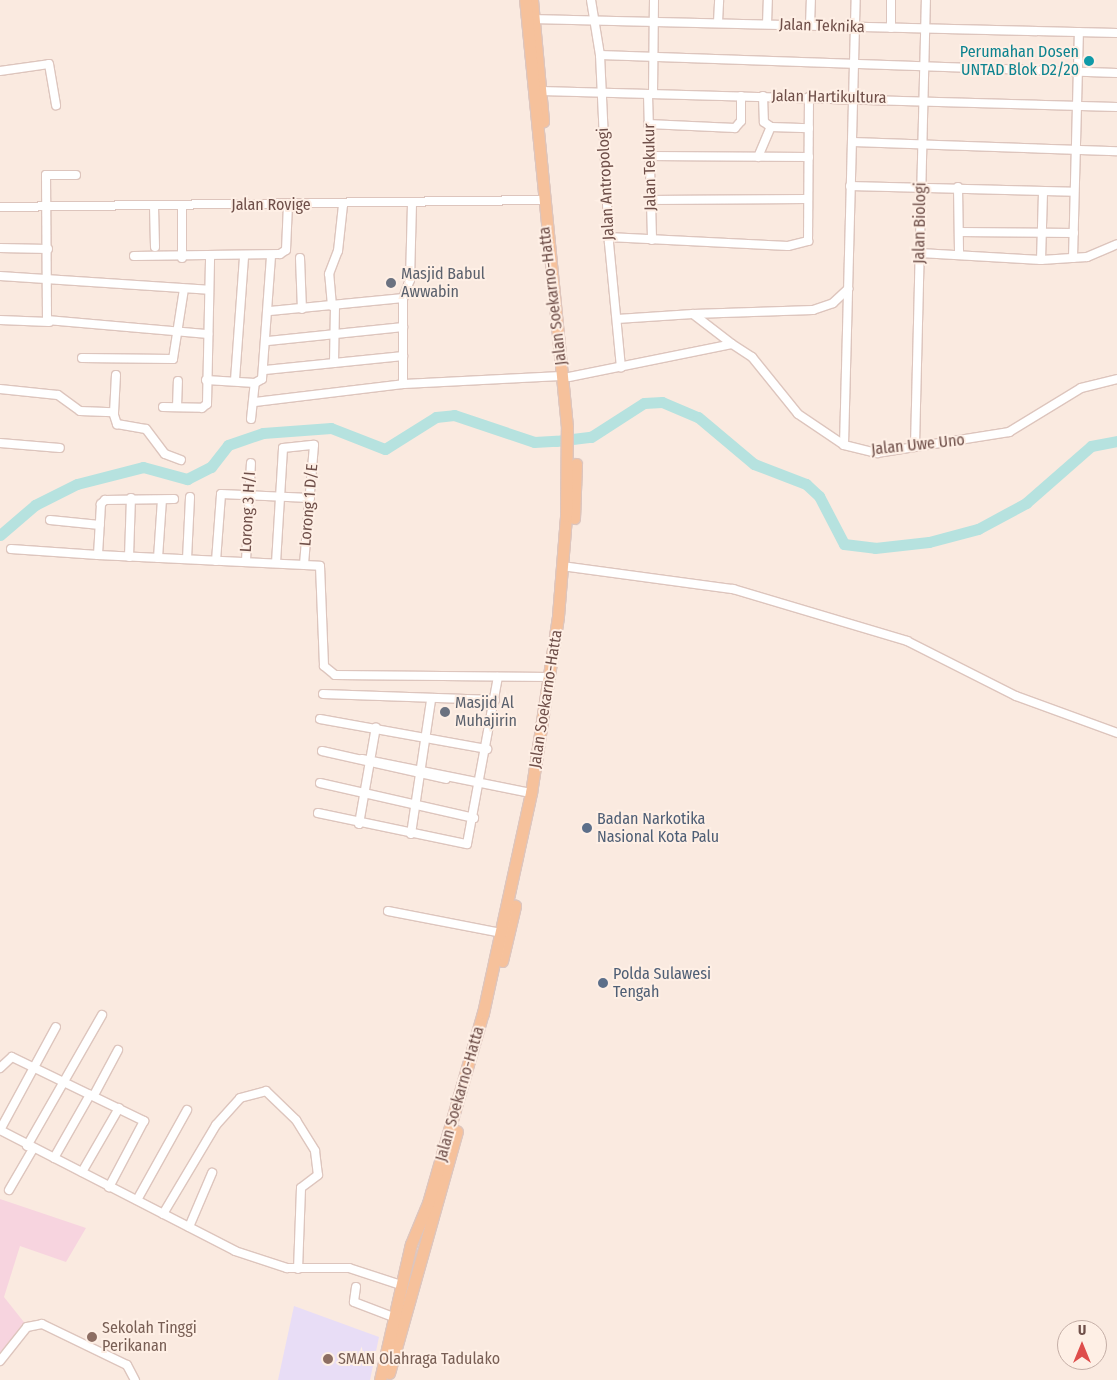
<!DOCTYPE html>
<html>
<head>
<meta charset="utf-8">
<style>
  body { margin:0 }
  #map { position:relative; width:1117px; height:1380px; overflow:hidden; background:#faeae0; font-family:"Fira Sans Condensed",sans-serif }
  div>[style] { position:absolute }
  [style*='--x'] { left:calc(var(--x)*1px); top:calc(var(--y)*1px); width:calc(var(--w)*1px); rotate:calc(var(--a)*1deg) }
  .education>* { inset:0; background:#e8ddf6 }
  .medical>* { inset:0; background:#f7d4df }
  .river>* { height:11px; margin:-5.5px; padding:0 5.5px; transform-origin:5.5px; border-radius:5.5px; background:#b6e2df }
  .roads { filter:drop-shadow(1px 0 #ddc5bd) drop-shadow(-1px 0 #ddc5bd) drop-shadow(0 1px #ddc5bd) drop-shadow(0 -1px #ddc5bd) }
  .street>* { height:8px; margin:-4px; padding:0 4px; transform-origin:4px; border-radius:4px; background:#fff }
  .primary>* { height:11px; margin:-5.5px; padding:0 5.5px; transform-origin:5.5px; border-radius:5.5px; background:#f6c19b }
  .dots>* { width:14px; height:14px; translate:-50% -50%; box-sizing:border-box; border:2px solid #feefe5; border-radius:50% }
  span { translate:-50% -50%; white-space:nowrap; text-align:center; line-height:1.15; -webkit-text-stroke:4px #feefe5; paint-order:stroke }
  .street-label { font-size:16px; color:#6f4f49 }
  .culture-label { font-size:16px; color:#0d838f }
  .right { translate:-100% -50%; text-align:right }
  .worship-label { font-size:16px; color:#5b616d }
  .left { translate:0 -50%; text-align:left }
  .service-label { font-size:16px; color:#4e5e75 }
  .education-label { font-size:16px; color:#785e54 }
  .north { position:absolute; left:1057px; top:1320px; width:50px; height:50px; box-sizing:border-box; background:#feefe5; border:1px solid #c5afa7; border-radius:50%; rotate:0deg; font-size:14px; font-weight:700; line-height:20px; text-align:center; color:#6f4f49 }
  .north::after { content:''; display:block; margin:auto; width:18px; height:22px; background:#de4d4b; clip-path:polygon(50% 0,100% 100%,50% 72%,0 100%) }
</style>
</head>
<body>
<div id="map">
  <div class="education">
    <div style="clip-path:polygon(294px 1306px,379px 1337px,370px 1380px,278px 1380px)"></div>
  </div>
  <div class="medical">
    <div style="clip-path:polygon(0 1199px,86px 1228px,66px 1262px,20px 1246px,4px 1297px,27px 1326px,0 1355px)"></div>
  </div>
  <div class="river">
    <div style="--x:0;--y:535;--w:46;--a:-40.6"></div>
    <div style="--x:35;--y:505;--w:47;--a:-26.6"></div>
    <div style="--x:77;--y:484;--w:68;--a:-14.4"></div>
    <div style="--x:143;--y:467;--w:46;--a:15.3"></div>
    <div style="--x:187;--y:479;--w:27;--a:-27"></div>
    <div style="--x:211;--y:467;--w:28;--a:-52"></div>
    <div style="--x:228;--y:445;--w:37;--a:-19"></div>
    <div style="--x:263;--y:433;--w:68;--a:-4.2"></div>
    <div style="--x:331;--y:428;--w:58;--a:21.3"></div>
    <div style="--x:385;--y:449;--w:60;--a:-32.1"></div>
    <div style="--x:436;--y:417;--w:18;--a:-6"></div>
    <div style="--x:454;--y:415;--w:84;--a:18.6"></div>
    <div style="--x:534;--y:442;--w:22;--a:-3"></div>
    <div style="--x:556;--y:441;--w:35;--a:-7"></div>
    <div style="--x:591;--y:437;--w:63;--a:-32.7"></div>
    <div style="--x:644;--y:403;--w:18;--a:-3"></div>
    <div style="--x:662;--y:402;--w:39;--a:23"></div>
    <div style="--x:698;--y:417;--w:73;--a:40"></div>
    <div style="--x:754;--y:464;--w:56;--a:21"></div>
    <div style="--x:806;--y:484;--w:18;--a:43"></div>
    <div style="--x:819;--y:496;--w:54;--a:62.5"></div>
    <div style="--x:844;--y:544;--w:31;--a:7"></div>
    <div style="--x:875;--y:548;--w:54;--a:-6.3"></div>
    <div style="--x:929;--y:542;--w:51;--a:-14.9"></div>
    <div style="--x:978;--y:529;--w:55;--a:-28.4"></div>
    <div style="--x:1026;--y:503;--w:86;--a:-41.2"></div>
    <div style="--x:1091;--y:446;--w:26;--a:-11"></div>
  </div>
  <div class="roads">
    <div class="street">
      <div style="--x:591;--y:0;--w:56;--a:80.7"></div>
      <div style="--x:600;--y:55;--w:188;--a:87.3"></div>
      <div style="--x:609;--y:243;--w:125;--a:84.5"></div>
      <div style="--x:531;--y:19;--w:586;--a:1.37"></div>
      <div style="--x:718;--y:22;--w:22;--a:-87"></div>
      <div style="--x:767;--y:24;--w:24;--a:-88"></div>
      <div style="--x:810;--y:25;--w:25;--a:-88"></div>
      <div style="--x:891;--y:28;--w:28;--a:-90"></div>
      <div style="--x:600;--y:55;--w:517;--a:1.99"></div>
      <div style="--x:0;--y:71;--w:49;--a:-8.1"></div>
      <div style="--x:49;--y:64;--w:42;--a:80.3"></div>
      <div style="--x:541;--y:91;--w:576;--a:1.59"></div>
      <div style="--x:653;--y:94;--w:94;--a:-89.4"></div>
      <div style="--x:648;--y:95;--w:145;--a:88.4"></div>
      <div style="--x:763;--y:96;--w:26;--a:88"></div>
      <div style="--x:764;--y:122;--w:9;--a:36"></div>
      <div style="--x:648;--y:124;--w:87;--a:2.6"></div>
      <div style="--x:735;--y:128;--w:9;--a:-49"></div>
      <div style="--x:741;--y:121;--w:25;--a:-90"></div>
      <div style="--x:853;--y:142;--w:264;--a:2"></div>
      <div style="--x:649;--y:156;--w:160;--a:0.4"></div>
      <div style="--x:758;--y:157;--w:33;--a:-67"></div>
      <div style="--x:771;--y:127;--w:38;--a:2"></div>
      <div style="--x:76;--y:175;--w:30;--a:180"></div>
      <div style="--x:46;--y:175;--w:145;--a:89.6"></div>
      <div style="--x:47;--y:320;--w:162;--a:5"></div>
      <div style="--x:850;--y:186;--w:224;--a:1.5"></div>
      <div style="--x:958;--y:187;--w:67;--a:89.1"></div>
      <div style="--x:650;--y:200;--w:157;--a:-0.4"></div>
      <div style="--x:154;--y:206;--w:41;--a:88.6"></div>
      <div style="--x:182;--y:206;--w:52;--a:90"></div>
      <div style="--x:0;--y:207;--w:542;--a:-0.74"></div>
      <div style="--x:959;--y:232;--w:115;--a:0.5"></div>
      <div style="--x:608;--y:237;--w:180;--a:2.9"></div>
      <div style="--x:788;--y:246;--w:21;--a:-14"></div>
      <div style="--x:808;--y:241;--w:144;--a:-89.6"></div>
      <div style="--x:0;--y:248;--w:48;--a:1.2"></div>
      <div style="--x:920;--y:253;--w:121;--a:3.3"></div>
      <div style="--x:1041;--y:260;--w:46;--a:-3.7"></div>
      <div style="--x:1087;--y:257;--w:33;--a:-23"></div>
      <div style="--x:134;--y:256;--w:146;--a:-0.8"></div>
      <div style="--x:280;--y:254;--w:7;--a:-34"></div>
      <div style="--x:286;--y:250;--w:45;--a:-87.5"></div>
      <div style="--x:300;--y:258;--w:51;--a:87.8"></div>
      <div style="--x:1073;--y:258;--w:226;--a:-88.5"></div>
      <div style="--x:1041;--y:260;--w:69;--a:-88.3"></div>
      <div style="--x:0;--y:276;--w:209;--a:3.8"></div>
      <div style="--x:403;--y:298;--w:19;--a:-69"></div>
      <div style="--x:410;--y:280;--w:75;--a:-88.5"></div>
      <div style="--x:332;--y:306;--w:32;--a:-95"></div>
      <div style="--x:329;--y:274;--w:25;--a:-69"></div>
      <div style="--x:338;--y:251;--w:46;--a:-83.8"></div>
      <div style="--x:270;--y:311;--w:134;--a:-5.6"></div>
      <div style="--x:403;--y:298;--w:86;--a:90"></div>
      <div style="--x:693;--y:314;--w:120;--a:-1.9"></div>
      <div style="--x:813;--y:310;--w:21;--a:-19"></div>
      <div style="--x:833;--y:303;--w:21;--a:-43"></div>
      <div style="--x:617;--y:319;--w:76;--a:-3.8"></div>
      <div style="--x:693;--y:314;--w:49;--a:37.6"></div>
      <div style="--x:0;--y:320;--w:49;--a:2.3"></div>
      <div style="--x:268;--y:341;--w:136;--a:-5.9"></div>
      <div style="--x:82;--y:358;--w:91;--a:0.6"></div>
      <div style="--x:173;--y:359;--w:71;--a:-81.1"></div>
      <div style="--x:334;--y:363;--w:58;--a:-89"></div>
      <div style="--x:265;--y:370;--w:139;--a:-5.8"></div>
      <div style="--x:569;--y:377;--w:166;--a:-11.4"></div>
      <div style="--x:732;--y:344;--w:24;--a:33"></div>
      <div style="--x:752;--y:357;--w:73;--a:51.1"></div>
      <div style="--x:798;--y:414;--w:55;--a:34"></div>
      <div style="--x:844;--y:445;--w:34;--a:14"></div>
      <div style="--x:877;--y:453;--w:134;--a:-9"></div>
      <div style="--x:1009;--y:432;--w:84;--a:-31.4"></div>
      <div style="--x:1081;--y:388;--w:37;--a:-14"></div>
      <div style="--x:206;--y:380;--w:49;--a:3.5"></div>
      <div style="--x:255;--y:383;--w:8;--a:-30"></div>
      <div style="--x:262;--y:379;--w:123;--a:-85.8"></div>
      <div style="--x:235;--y:380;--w:123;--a:-85.8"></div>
      <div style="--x:0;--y:389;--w:58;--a:5.9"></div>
      <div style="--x:58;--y:395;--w:27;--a:36"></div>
      <div style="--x:80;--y:411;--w:33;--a:2"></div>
      <div style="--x:113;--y:412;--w:13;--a:72"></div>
      <div style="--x:117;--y:424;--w:29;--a:10"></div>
      <div style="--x:146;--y:429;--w:31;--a:53"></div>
      <div style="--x:165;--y:454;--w:17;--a:21"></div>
      <div style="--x:255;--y:402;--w:149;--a:-6.9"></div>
      <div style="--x:403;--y:384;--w:159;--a:-2.9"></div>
      <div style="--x:163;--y:407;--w:39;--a:1"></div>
      <div style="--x:202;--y:408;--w:6;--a:-39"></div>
      <div style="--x:207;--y:404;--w:145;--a:-88.8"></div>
      <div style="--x:177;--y:407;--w:26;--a:-88"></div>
      <div style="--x:114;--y:413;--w:38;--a:-87"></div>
      <div style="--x:251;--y:419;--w:36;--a:-84"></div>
      <div style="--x:0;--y:443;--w:60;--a:4.8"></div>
      <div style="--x:844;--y:445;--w:445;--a:-88.5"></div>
      <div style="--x:915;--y:446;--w:446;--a:-88.6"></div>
      <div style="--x:174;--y:499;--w:69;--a:179.2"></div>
      <div style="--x:105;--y:500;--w:6;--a:135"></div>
      <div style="--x:101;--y:504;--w:51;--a:93.4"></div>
      <div style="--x:98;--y:555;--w:222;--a:2.8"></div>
      <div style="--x:320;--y:566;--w:100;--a:87.7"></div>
      <div style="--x:324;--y:666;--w:14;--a:39"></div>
      <div style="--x:335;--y:675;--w:215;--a:0.5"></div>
      <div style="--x:50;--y:520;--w:50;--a:5.7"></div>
      <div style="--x:11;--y:549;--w:87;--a:3.9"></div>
      <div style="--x:129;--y:557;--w:59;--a:-88.1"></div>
      <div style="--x:158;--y:558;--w:58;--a:-86.1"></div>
      <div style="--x:187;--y:559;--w:62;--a:-87.2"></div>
      <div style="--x:216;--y:561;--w:67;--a:-85.7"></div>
      <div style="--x:221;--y:494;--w:89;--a:2.6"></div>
      <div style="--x:246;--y:561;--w:98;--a:-87.1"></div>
      <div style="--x:276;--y:563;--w:115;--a:-86.5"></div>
      <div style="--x:283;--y:448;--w:31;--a:-6"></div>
      <div style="--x:314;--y:445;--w:120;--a:94.8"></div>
      <div style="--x:562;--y:566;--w:173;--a:7.7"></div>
      <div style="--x:733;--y:589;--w:182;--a:16.6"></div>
      <div style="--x:907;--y:641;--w:122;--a:26.8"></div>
      <div style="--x:1016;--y:696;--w:108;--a:20.1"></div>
      <div style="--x:323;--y:694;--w:172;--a:2"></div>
      <div style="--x:320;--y:719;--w:170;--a:10.2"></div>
      <div style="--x:322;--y:751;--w:127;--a:12.7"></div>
      <div style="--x:362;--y:759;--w:172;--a:11.4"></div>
      <div style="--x:320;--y:783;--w:158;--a:12.8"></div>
      <div style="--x:318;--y:813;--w:152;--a:11.8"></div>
      <div style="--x:467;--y:844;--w:170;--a:-79.5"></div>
      <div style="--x:359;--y:824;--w:98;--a:-80.1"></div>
      <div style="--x:411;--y:834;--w:135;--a:-81.5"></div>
      <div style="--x:388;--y:911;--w:115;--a:11"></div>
      <div style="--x:0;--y:1068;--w:16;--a:-43"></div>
      <div style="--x:12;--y:1057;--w:147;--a:25.9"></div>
      <div style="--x:144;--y:1121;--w:75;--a:117.9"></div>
      <div style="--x:94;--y:1095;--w:51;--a:-61.9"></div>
      <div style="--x:0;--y:1130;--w:264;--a:27.2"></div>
      <div style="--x:235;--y:1251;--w:55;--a:18.1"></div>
      <div style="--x:287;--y:1268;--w:62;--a:0"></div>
      <div style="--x:349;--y:1268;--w:55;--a:18.1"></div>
      <div style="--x:0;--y:1130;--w:117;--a:-61.5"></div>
      <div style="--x:27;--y:1146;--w:151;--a:-60.2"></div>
      <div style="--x:54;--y:1158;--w:73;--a:-60.3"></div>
      <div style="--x:82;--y:1172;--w:74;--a:-60"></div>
      <div style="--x:9;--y:1190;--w:48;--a:-59.7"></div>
      <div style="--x:137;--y:1200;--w:103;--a:-60.9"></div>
      <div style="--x:163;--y:1214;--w:104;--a:-59.2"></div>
      <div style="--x:216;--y:1125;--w:36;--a:-48"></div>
      <div style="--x:240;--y:1098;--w:27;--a:-15"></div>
      <div style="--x:266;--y:1091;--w:42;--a:44"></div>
      <div style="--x:296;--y:1120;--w:36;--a:58"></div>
      <div style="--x:315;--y:1151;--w:24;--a:83"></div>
      <div style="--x:318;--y:1175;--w:21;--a:143"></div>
      <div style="--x:301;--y:1188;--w:81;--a:92.1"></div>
      <div style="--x:189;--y:1227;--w:59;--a:-66.9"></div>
      <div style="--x:356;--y:1287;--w:15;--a:98"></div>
      <div style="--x:354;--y:1302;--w:42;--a:21"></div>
      <div style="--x:0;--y:1361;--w:43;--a:-51.5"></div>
      <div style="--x:27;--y:1327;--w:15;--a:-11"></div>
      <div style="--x:42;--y:1324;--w:94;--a:25.8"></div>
      <div style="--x:127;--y:1365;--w:17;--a:62"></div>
    </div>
    <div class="primary">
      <div style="--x:532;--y:0;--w:122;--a:84.8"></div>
      <div style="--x:574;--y:518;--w:54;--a:-87.9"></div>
      <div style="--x:502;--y:961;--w:57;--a:-76.7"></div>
      <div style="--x:389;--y:1373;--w:251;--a:-74.3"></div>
      <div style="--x:380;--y:1380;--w:139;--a:-77.2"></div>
      <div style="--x:411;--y:1244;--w:44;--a:-67.5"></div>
      <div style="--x:428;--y:1203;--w:198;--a:-73.9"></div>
      <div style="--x:483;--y:1013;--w:225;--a:-77.7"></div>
      <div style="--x:531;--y:793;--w:179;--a:-81.3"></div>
      <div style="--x:558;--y:616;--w:100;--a:-85.4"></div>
      <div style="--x:566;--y:516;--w:89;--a:-89.4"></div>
      <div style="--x:567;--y:427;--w:429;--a:-95.6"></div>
    </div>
  </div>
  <div class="dots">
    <div style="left:1089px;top:61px;background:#0f9aa8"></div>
    <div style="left:391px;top:283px;background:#6b7280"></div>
    <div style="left:445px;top:712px;background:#6b7280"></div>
    <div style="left:587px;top:828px;background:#5c6f8a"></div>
    <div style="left:603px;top:983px;background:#5c6f8a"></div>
    <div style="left:92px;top:1337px;background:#8d6e63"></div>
    <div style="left:328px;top:1359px;background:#8d6e63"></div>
  </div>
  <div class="street-label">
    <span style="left:822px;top:26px;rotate:2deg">Jalan Teknika</span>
    <span style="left:829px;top:97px;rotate:1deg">Jalan Hartikultura</span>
    <span style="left:650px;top:167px;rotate:-91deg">Jalan Tekukur</span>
    <span style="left:606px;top:184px;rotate:-93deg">Jalan Antropologi</span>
    <span style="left:271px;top:205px">Jalan Rovige</span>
    <span style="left:920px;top:223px;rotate:-89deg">Jalan Biologi</span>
    <span style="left:553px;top:296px;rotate:-97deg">Jalan Soekarno-Hatta</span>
    <span style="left:918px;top:445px;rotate:-6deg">Jalan Uwe Uno</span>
    <span style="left:309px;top:505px;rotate:-85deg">Lorong 1 D/E</span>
    <span style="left:248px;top:512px;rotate:-87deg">Lorong 3 H/I</span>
    <span style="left:546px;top:699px;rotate:-81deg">Jalan Soekarno-Hatta</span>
    <span style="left:460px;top:1094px;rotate:-74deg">Jalan Soekarno-Hatta</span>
  </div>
  <div class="culture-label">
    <span class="right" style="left:1079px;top:61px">Perumahan Dosen<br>UNTAD Blok D2/20</span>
  </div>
  <div class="worship-label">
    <span class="left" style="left:401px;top:283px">Masjid Babul<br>Awwabin</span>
    <span class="left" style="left:455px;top:712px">Masjid Al<br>Muhajirin</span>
  </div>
  <div class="service-label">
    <span class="left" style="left:597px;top:828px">Badan Narkotika<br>Nasional Kota Palu</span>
    <span class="left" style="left:613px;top:983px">Polda Sulawesi<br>Tengah</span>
  </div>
  <div class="education-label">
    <span class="left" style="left:102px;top:1337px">Sekolah Tinggi<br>Perikanan</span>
    <span class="left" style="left:338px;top:1359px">SMAN Olahraga Tadulako</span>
  </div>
  <div class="north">U</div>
</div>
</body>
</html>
